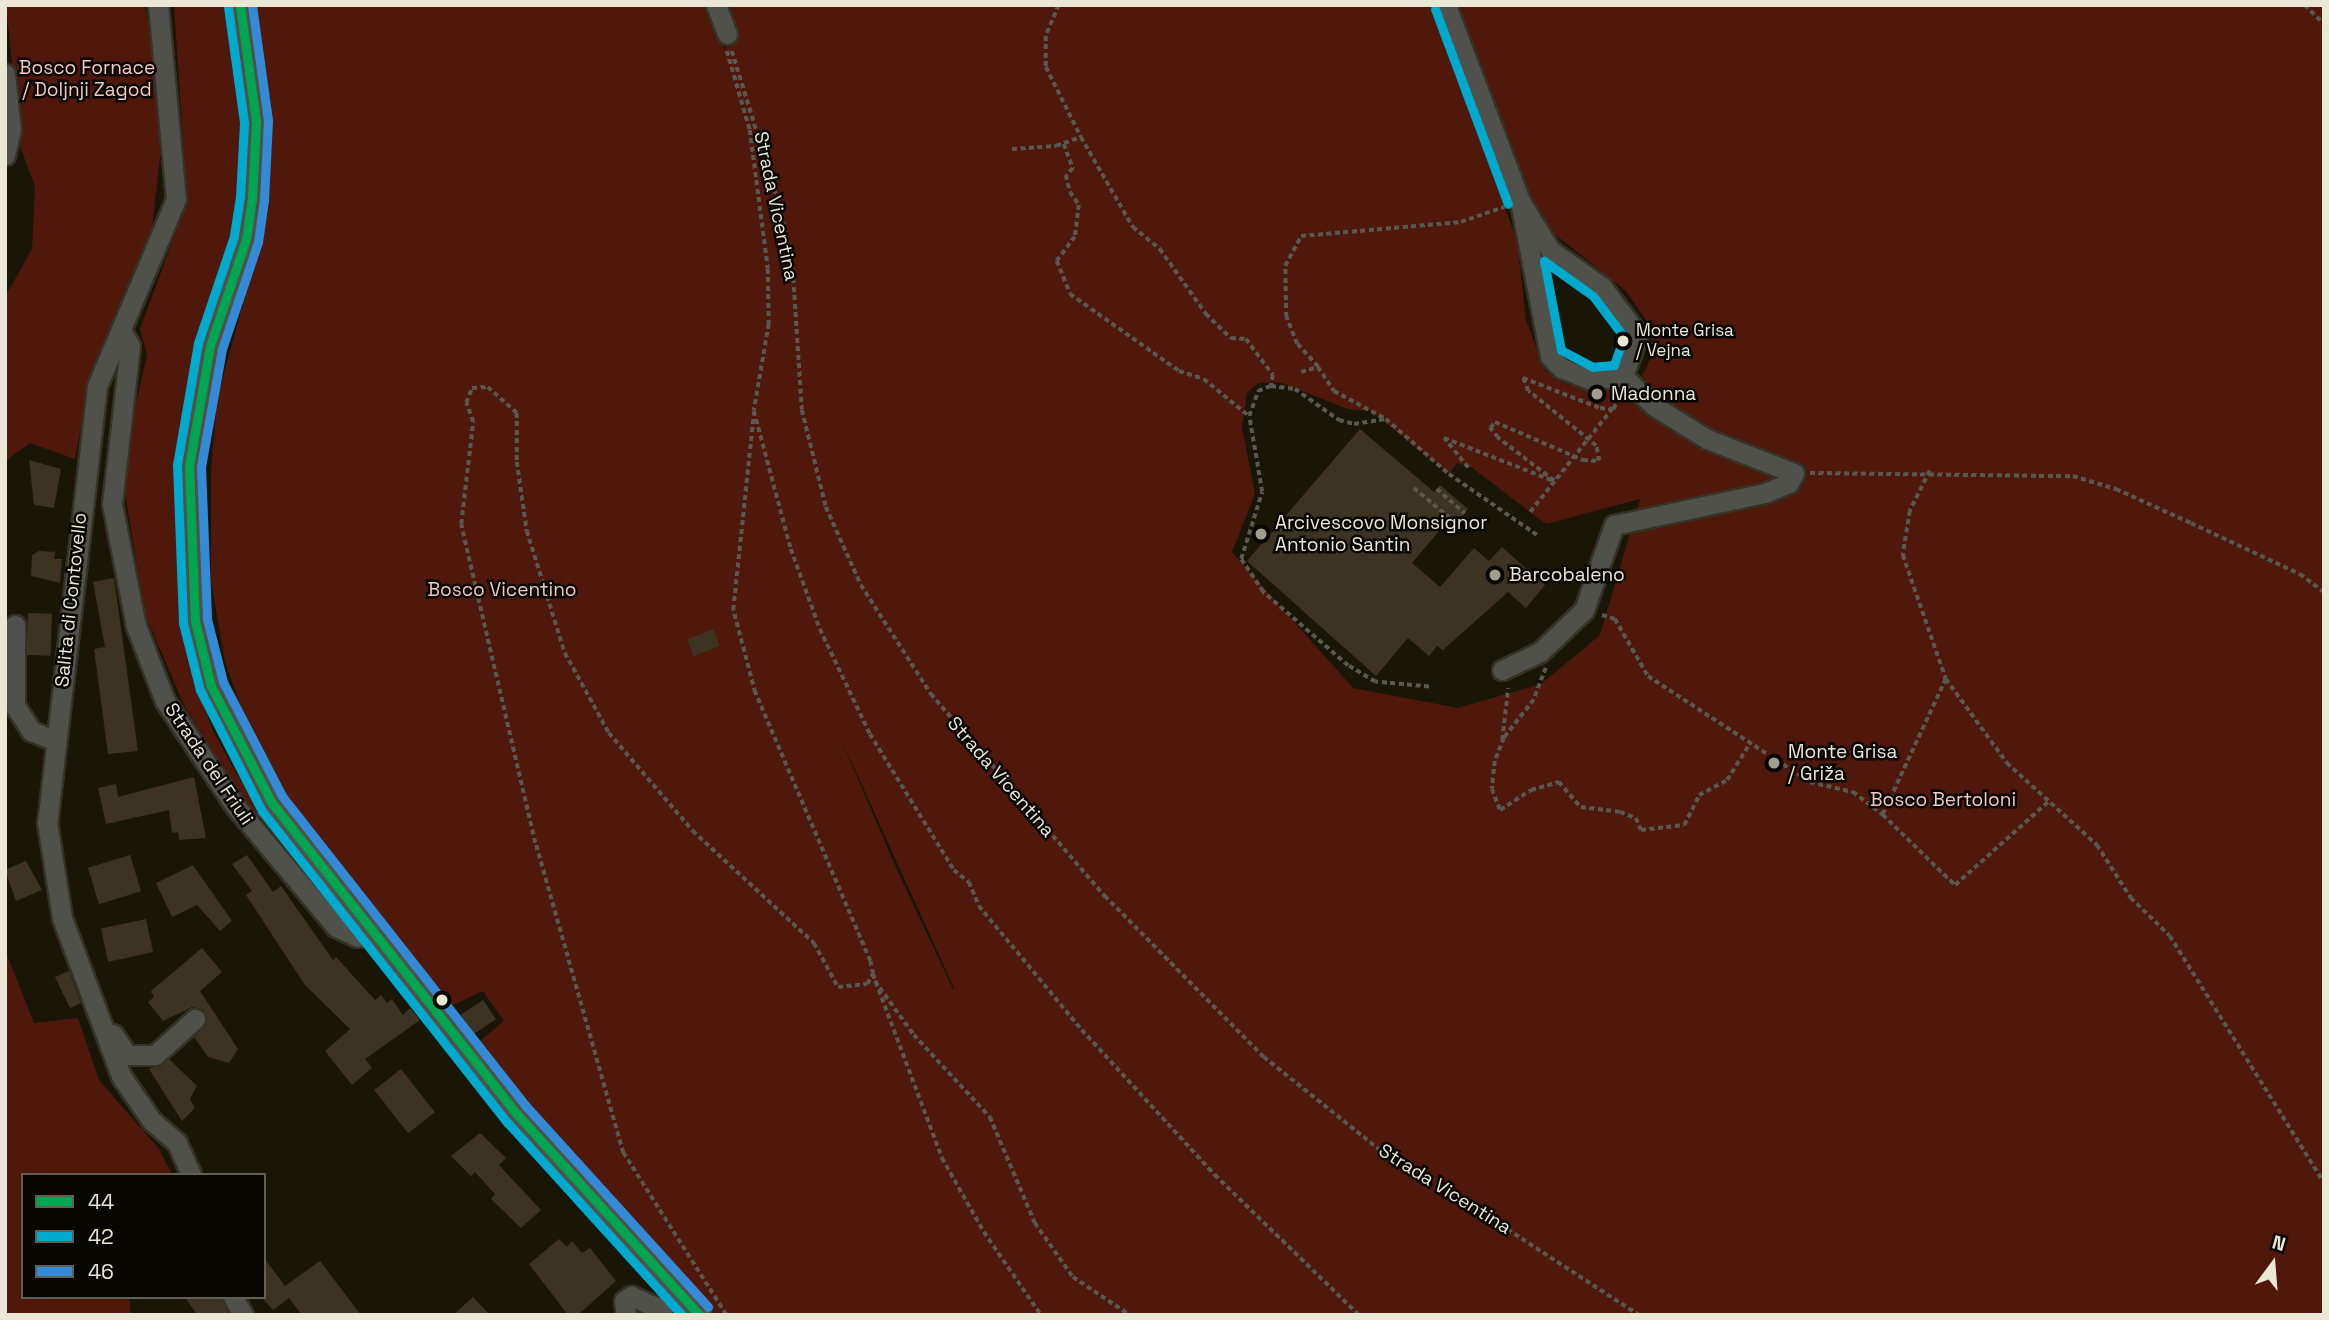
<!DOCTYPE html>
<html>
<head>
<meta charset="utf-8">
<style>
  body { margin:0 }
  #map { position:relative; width:2329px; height:1320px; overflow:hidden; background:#191608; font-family:"Space Grotesk",sans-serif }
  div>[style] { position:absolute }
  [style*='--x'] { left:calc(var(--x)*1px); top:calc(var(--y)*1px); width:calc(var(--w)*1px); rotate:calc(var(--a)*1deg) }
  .green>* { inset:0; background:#4f180b }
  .building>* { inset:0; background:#3d3322; transform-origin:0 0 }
  .path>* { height:3.5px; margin-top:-1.75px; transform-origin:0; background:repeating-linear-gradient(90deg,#595952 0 5px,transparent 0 8.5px) }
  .roads { filter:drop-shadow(2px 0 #353226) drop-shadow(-2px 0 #353226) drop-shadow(0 2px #353226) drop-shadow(0 -2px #353226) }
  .minor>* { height:19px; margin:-9.5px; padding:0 9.5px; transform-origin:9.5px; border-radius:9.5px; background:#50514b }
  .major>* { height:24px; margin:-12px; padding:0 12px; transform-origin:12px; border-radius:12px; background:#505249 }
  .bus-1>* { height:9px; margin:-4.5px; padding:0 4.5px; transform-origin:4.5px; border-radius:4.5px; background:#00a651 }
  .bus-2>* { height:9px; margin:-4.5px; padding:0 4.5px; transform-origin:4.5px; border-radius:4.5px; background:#00a9ce }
  .bus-3>* { height:9px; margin:-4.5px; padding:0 4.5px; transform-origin:4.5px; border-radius:4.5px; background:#338bd7 }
  .dots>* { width:19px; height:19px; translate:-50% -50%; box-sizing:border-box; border:4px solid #080600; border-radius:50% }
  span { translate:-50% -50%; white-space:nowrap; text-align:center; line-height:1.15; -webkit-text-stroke:5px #080600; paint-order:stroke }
  .bus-label { font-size:17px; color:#eae7d5 }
  .left { translate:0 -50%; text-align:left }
  .park-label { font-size:19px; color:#f7c8bd }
  .street-label { font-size:19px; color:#eae7d5 }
  .poi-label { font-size:19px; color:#eae7d5 }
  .frame { position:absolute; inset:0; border:7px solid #eae7d5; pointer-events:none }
  .legend { position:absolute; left:21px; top:1173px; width:245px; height:126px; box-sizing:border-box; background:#080600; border:2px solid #626055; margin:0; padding:9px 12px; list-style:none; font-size:21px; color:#eae7d5 }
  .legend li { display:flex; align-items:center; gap:14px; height:35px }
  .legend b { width:35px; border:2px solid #626055 }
  .north { position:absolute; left:2238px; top:1229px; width:70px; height:70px; -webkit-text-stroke:5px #080600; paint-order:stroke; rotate:16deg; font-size:19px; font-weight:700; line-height:28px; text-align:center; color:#eae7d5 }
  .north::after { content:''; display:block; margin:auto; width:24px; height:32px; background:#eae7d5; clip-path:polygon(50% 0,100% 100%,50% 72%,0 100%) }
</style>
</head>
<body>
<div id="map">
  <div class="green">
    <div style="clip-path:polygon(6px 5px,145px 5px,157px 68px,161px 148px,151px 237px,90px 380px,75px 459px,30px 443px,5px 461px,5px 297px,32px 249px,35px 187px,21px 149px)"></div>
    <div style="clip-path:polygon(174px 5px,227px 5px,247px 159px,224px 265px,194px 366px,178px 479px,179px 557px,192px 671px,212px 729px,236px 773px,339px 920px,240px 793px,184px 705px,145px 614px,125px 493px,131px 424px,147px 355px,140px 329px,187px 202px)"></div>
    <div style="clip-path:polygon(evenodd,256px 5px,710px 5px,724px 50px,736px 33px,727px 5px,1431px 5px,1517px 241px,1526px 320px,1545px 371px,1568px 385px,1609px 390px,1636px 404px,1649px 386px,1642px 376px,1653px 354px,1648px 323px,1626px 291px,1547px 228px,1531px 204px,1458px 5px,2324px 5px,2324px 1315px,717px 1315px,476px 1044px,504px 1021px,483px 991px,449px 1007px,287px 800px,250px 733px,225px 662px,211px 581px,211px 472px,217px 398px,261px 238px,269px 174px,271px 109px,256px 5px,1279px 382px,1348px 409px,1371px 411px,1449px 474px,1457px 463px,1471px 467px,1546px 524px,1640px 499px,1600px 635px,1541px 684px,1458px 708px,1353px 688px,1232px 552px,1255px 494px,1242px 427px,1247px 393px,1258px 383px,1279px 382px,256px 5px,837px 730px,954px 988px,953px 989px,897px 870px,837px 730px)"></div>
    <div style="clip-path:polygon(5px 950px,34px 1023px,78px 1018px,99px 1080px,159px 1149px,172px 1175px,23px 1175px,23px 1297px,129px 1297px,131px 1315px,5px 1315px)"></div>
  </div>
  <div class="building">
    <div style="clip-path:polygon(1360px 429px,1434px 492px,1440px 485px,1468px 509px,1451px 530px,1445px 524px,1412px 563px,1440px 587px,1474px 548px,1489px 561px,1502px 547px,1545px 585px,1526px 608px,1508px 592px,1443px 650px,1437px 646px,1429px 656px,1408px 638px,1376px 676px,1247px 561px)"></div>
    <div style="clip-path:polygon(29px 460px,61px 469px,54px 508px,34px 505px)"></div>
    <div style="clip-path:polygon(39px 551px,55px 552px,54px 559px,62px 559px,60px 583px,31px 576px,32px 555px)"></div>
    <div style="clip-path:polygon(114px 578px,138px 751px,108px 754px,94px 649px,105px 647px,93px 582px)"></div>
    <div style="left:28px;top:613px;width:24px;height:42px;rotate:2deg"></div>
    <div style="left:713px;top:629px;width:18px;height:28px;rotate:68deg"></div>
    <div style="clip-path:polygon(194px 777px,206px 838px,179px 840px,178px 832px,172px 833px,169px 810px,106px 824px,98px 788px,116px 784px,118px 797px)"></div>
    <div style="left:130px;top:855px;width:38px;height:44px;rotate:73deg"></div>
    <div style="clip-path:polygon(247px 855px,273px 892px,281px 886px,333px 960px,336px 957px,375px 1000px,381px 995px,387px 1003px,392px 999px,403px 1015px,410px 1008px,420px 1020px,365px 1059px,372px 1068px,352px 1085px,325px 1051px,350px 1029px,305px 985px,246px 895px,252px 891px,232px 864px)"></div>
    <div style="clip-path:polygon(26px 861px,42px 890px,16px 901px,5px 870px)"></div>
    <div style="clip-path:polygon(193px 865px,232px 921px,220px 931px,197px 905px,172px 917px,156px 883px)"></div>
    <div style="left:146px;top:919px;width:34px;height:46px;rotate:78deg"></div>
    <div style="clip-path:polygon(202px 948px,222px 972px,200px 991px,238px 1049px,229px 1063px,208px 1057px,194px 1037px,206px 1023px,204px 1010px,192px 1007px,163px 1021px,148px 1002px,154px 997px,151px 991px)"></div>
    <div style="clip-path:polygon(69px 971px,81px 1003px,70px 1008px,55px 977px)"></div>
    <div style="left:483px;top:1000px;width:23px;height:27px;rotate:56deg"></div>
    <div style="clip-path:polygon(169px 1059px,197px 1086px,190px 1099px,195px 1108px,182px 1121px,149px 1069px)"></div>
    <div style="left:401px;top:1069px;width:55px;height:34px;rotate:52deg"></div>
    <div style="clip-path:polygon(480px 1133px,506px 1158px,499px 1165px,541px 1210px,521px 1228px,491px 1199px,495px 1194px,475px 1172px,471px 1176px,451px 1156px)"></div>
    <div style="clip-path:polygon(559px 1239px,567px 1247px,572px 1241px,582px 1253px,590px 1248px,616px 1281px,578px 1315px,568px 1315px,529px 1264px)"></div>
    <div style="clip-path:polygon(264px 1258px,285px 1286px,320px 1261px,361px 1315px,302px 1315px,289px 1298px,273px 1310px,264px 1300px)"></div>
    <div style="clip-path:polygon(185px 1297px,221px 1297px,229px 1315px,197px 1315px)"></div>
    <div style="clip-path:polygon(473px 1297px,490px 1315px,453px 1315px)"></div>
  </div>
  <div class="path">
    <div style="--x:1059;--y:5;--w:34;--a:113"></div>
    <div style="--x:1046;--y:36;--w:31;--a:90"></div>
    <div style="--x:1046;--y:67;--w:78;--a:63.4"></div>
    <div style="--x:1081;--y:137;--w:104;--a:60"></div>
    <div style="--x:1133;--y:227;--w:35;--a:39"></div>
    <div style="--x:1160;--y:249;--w:80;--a:54.7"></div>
    <div style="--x:1206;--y:314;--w:35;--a:44"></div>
    <div style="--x:1231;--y:338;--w:15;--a:4"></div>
    <div style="--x:1246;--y:339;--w:45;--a:53.1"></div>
    <div style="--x:1273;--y:375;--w:11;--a:100"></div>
    <div style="--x:2305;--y:5;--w:27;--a:45"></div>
    <div style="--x:727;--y:51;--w:82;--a:73.8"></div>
    <div style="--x:750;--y:130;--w:140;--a:82.6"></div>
    <div style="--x:768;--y:269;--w:55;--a:89"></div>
    <div style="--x:769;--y:324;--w:88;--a:99.8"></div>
    <div style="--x:754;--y:411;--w:143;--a:75"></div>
    <div style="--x:791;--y:549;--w:85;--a:70.1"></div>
    <div style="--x:820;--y:629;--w:116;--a:64.5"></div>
    <div style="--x:870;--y:734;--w:160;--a:58.3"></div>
    <div style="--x:954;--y:870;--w:19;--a:39"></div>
    <div style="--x:969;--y:882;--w:26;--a:67"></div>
    <div style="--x:979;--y:906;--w:161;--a:50.3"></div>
    <div style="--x:1082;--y:1030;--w:197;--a:47.5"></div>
    <div style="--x:1215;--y:1175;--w:201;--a:44.2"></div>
    <div style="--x:732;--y:51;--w:170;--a:72.9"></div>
    <div style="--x:782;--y:214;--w:57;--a:78.9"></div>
    <div style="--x:793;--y:270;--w:140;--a:86.3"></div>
    <div style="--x:802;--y:410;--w:100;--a:76.1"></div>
    <div style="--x:826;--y:507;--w:85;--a:65.8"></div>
    <div style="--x:861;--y:585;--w:130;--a:57.3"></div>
    <div style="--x:931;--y:694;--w:267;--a:49.3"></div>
    <div style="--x:1105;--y:896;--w:226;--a:45.4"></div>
    <div style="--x:1264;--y:1057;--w:160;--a:38.7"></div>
    <div style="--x:1389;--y:1157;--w:29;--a:25"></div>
    <div style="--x:1415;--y:1169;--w:267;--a:33.1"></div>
    <div style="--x:1064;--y:144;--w:27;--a:70"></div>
    <div style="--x:1073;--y:169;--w:9;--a:139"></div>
    <div style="--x:1066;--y:175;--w:17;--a:77"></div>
    <div style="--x:1070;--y:192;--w:16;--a:55"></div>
    <div style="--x:1079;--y:205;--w:32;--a:97"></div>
    <div style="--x:1075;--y:237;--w:30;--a:127"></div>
    <div style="--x:1057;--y:261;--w:35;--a:68"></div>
    <div style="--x:1070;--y:294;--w:133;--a:35.2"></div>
    <div style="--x:1179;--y:371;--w:26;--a:18"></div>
    <div style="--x:1204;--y:379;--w:58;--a:39.4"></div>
    <div style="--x:1012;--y:149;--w:44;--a:-3.9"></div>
    <div style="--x:1056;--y:146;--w:27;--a:-20"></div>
    <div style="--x:1318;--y:367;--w:31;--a:-132"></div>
    <div style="--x:1297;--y:344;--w:29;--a:-112"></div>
    <div style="--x:1286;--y:317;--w:51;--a:-91.1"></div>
    <div style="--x:1285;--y:266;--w:34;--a:-62"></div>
    <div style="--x:1301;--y:236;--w:161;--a:-5"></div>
    <div style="--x:1461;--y:222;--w:46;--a:-19.2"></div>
    <div style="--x:1301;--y:372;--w:18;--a:-16"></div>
    <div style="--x:1318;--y:367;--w:29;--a:56"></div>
    <div style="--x:1334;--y:391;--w:57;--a:28.4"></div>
    <div style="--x:1468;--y:468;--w:38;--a:-129"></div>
    <div style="--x:1444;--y:438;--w:118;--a:21.4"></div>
    <div style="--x:1554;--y:481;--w:71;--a:-142.5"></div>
    <div style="--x:1498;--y:438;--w:13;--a:-129"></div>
    <div style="--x:1490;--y:428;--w:8;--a:-50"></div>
    <div style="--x:1495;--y:422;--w:96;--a:23.4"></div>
    <div style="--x:1583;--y:460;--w:16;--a:4"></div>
    <div style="--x:1599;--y:461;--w:15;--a:-101"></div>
    <div style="--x:1596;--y:446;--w:87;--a:-141"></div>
    <div style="--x:1528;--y:391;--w:14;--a:-111"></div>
    <div style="--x:1523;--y:378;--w:83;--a:21.3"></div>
    <div style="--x:1600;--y:408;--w:13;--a:4"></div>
    <div style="--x:1613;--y:409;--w:14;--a:-60"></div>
    <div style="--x:1930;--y:471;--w:45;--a:116.6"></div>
    <div style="--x:1910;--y:511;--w:45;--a:99"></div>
    <div style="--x:1903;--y:555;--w:131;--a:70.9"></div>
    <div style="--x:1946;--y:679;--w:104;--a:54"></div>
    <div style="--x:2007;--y:763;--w:122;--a:42.3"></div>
    <div style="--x:2097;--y:845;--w:63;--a:57.3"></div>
    <div style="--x:2131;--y:898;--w:54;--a:44.3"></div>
    <div style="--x:2170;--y:936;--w:290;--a:58"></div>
    <div style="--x:1810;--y:473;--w:263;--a:0.7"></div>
    <div style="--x:2073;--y:476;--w:45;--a:16.8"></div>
    <div style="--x:2116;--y:489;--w:82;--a:24.4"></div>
    <div style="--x:2191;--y:523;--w:120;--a:25.1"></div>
    <div style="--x:2300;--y:574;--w:30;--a:37"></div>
    <div style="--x:1414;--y:488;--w:55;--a:39.8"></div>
    <div style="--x:1437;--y:489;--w:37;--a:41"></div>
    <div style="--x:1530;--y:512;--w:132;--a:-51.5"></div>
    <div style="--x:1602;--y:615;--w:14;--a:17"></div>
    <div style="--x:1615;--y:619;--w:66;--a:59.9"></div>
    <div style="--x:1648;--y:676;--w:194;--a:33.2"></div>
    <div style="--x:1810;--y:782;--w:44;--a:13.1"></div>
    <div style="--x:1853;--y:792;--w:38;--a:37"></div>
    <div style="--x:1546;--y:668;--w:34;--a:111"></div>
    <div style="--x:1534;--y:700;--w:48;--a:128.3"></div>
    <div style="--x:1504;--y:738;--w:25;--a:111"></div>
    <div style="--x:1495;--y:761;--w:28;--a:96"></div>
    <div style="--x:1492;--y:789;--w:22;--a:69"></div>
    <div style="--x:1500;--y:810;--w:37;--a:-33"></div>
    <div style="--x:1531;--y:790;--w:29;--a:-16"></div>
    <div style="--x:1559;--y:782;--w:33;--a:49"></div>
    <div style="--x:1581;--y:807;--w:39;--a:7"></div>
    <div style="--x:1620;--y:812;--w:17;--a:21"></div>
    <div style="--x:1636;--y:818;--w:13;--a:67"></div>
    <div style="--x:1641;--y:830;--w:43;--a:-6.6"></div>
    <div style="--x:1684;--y:825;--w:34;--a:-63"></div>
    <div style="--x:1699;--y:795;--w:32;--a:-28"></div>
    <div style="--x:1727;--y:780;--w:44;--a:-58.1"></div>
    <div style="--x:1946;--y:679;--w:150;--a:114.9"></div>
    <div style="--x:1883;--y:815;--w:100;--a:44.2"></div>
    <div style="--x:1955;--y:885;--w:126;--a:-41.8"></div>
    <div style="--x:1429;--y:687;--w:54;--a:-174.7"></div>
    <div style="--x:1375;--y:682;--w:31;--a:-149"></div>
    <div style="--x:1348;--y:666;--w:113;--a:-139"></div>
    <div style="--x:1263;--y:592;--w:40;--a:-124"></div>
    <div style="--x:1241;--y:559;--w:70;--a:-72.6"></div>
    <div style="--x:1262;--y:492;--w:77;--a:-99.7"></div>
    <div style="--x:1249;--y:416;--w:27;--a:-70"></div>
    <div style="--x:1258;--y:391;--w:14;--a:-21"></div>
    <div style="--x:1271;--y:386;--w:24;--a:7"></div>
    <div style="--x:1295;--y:389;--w:54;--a:35.2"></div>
    <div style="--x:1339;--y:420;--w:16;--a:15"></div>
    <div style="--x:1354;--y:424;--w:32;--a:-9"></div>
    <div style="--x:1386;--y:419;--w:84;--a:41.1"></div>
    <div style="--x:1449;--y:474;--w:107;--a:34.7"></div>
    <div style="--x:1502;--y:740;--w:52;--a:-83.4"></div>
    <div style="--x:873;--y:974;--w:197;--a:69.4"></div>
    <div style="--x:942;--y:1158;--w:85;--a:60.4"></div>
    <div style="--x:984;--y:1232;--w:101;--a:55.5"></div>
    <div style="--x:875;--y:981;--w:67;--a:54.2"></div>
    <div style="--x:914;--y:1035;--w:112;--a:47.2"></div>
    <div style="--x:990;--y:1117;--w:115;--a:67"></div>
    <div style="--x:1035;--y:1223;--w:66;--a:54.9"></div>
    <div style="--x:1073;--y:1277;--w:69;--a:33.7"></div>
    <div style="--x:726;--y:1315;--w:192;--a:-122.4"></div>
    <div style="--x:623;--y:1153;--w:322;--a:-105.8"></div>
    <div style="--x:535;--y:843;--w:327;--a:-103.1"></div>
    <div style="--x:461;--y:524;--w:103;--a:-83.3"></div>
    <div style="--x:473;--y:422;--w:20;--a:-110"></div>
    <div style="--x:466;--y:403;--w:16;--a:-68"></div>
    <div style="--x:472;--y:388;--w:16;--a:-4"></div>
    <div style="--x:488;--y:387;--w:39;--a:42"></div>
    <div style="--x:517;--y:413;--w:49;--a:90"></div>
    <div style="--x:517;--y:462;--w:70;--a:81.8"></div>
    <div style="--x:527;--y:531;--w:128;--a:72.7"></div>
    <div style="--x:565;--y:653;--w:91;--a:61.2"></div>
    <div style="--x:609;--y:733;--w:129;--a:49.4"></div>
    <div style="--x:693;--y:831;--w:165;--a:42.8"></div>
    <div style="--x:814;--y:943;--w:50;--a:61.4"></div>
    <div style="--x:838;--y:987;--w:29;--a:-6"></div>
    <div style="--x:867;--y:984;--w:12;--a:-59"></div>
    <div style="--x:873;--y:974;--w:13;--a:-103"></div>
    <div style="--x:870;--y:961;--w:292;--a:-113.2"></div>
    <div style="--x:755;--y:693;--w:86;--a:-104.8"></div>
    <div style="--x:733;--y:610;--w:200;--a:-84"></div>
  </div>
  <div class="roads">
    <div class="minor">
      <div style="--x:158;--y:5;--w:195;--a:84.7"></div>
      <div style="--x:176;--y:199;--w:203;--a:112.9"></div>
      <div style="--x:97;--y:386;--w:439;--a:96.5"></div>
      <div style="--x:47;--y:822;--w:97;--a:81.1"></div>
      <div style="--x:62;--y:918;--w:169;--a:69.5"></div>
      <div style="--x:121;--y:1076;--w:55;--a:55.4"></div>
      <div style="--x:152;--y:1121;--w:33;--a:41"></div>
      <div style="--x:177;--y:1143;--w:35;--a:66"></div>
      <div style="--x:716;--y:5;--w:31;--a:69"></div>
      <div style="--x:1446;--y:5;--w:210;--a:69.3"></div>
      <div style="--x:1520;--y:201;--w:57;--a:58.5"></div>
      <div style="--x:1550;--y:250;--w:64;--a:35.4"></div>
      <div style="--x:1602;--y:287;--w:60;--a:53.1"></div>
      <div style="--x:1638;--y:335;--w:44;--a:110.1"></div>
      <div style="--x:1623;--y:376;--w:32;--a:173"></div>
      <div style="--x:1591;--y:380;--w:32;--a:-158"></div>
      <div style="--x:1561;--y:368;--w:16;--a:-133"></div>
      <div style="--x:1550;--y:356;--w:158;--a:-101"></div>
      <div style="--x:5;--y:74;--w:55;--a:83.8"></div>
      <div style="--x:11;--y:129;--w:27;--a:103"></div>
      <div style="--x:122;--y:332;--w:16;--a:60"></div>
      <div style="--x:130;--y:346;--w:159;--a:96.5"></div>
      <div style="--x:112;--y:504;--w:124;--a:78.9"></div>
      <div style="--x:136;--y:626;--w:80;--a:68.9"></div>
      <div style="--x:165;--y:701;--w:126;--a:56.3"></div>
      <div style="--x:235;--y:806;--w:158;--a:50.1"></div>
      <div style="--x:336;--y:927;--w:23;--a:25"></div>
      <div style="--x:357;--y:937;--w:17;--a:-10"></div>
      <div style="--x:15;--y:625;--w:81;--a:90"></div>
      <div style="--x:15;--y:706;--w:30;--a:57"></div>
      <div style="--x:31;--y:731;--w:24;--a:22"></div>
      <div style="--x:1502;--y:670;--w:42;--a:-25.3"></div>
      <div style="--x:1540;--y:652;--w:61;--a:-43.7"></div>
      <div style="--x:1584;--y:610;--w:90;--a:-70.6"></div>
      <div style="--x:1614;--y:525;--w:154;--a:-12"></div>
      <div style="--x:1765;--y:493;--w:26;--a:-23"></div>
      <div style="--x:1789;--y:483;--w:11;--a:-63"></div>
      <div style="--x:1794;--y:473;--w:93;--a:-158.7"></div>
      <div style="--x:1707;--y:439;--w:62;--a:-148.1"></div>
      <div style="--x:1654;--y:406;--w:43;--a:-135.9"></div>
      <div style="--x:113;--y:1034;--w:25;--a:56"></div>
      <div style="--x:127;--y:1055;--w:28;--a:0"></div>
      <div style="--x:155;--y:1055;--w:54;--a:-42"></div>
      <div style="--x:233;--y:1297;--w:21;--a:61"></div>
      <div style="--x:626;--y:1315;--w:14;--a:-98"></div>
      <div style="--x:624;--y:1301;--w:9;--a:-36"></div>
      <div style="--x:631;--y:1296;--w:32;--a:24"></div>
      <div style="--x:660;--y:1309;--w:25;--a:-40"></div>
    </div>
    <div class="major">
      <div style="--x:240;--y:5;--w:118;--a:82.2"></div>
      <div style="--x:256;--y:122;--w:76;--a:93"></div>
      <div style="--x:252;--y:198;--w:41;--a:98.3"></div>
      <div style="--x:246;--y:239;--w:113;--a:108.6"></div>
      <div style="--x:210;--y:346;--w:122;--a:99.9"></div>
      <div style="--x:189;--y:466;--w:155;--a:87.8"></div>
      <div style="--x:195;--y:621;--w:67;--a:76.2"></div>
      <div style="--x:211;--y:686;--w:132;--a:62.5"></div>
      <div style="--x:272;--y:803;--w:239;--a:52.1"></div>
      <div style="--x:419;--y:992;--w:156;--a:51.2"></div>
      <div style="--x:517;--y:1114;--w:271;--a:47.8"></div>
    </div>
  </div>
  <div class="bus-1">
    <div style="--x:240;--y:5;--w:118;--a:82.2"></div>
    <div style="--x:256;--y:122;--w:76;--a:93"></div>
    <div style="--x:252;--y:198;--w:41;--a:98.3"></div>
    <div style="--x:246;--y:239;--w:113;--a:108.6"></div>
    <div style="--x:210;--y:346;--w:122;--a:99.9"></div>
    <div style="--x:189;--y:466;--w:155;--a:87.8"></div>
    <div style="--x:195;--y:621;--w:67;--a:76.2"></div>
    <div style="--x:211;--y:686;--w:132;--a:62.5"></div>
    <div style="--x:272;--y:803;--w:396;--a:51.8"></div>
    <div style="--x:517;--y:1114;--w:271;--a:47.8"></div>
  </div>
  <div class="bus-2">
    <div style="--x:228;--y:7;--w:117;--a:82.1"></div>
    <div style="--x:244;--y:123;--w:74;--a:93.1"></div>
    <div style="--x:240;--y:197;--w:39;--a:99"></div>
    <div style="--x:234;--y:236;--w:113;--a:108.6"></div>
    <div style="--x:198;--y:343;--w:124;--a:99.8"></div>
    <div style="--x:177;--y:465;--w:158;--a:87.8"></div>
    <div style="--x:183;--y:623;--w:69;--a:75.8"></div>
    <div style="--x:200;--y:690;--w:136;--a:62.9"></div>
    <div style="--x:262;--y:811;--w:396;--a:51.8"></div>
    <div style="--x:507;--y:1122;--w:261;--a:47.8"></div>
    <div style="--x:1435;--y:9;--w:208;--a:69.5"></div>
    <div style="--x:1544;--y:261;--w:60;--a:35.5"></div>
    <div style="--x:1593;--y:296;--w:51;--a:52.9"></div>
    <div style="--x:1624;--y:337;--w:30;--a:110"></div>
    <div style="--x:1614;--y:365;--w:21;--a:175"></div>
    <div style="--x:1593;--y:367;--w:36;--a:-152"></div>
    <div style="--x:1561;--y:350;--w:91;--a:-100.8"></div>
  </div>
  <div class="bus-3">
    <div style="--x:252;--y:5;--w:117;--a:82.1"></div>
    <div style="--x:268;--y:121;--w:79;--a:92.9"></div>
    <div style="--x:264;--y:200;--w:42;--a:98.1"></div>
    <div style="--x:258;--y:242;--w:113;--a:108.6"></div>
    <div style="--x:222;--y:349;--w:120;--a:100.1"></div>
    <div style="--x:201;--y:467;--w:152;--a:87.7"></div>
    <div style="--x:207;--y:619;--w:65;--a:75.7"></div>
    <div style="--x:223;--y:682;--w:128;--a:62.6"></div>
    <div style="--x:282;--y:796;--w:395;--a:51.8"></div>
    <div style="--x:526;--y:1106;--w:271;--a:47.8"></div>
  </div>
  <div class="dots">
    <div style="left:1623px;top:341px;background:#eae7d5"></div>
    <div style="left:1597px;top:394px;background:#a19e8d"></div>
    <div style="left:1261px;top:534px;background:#a19e8d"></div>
    <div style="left:1495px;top:575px;background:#a19e8d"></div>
    <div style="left:1774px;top:763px;background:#a19e8d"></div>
    <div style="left:442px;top:1000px;background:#eae7d5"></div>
  </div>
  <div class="bus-label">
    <span class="left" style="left:1636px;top:341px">Monte Grisa<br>/ Vejna</span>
  </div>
  <div class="park-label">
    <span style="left:87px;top:79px">Bosco Fornace<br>/ Doljnji Zagod</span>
    <span style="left:502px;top:590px">Bosco Vicentino</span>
    <span style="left:1943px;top:800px">Bosco Bertoloni</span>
  </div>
  <div class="street-label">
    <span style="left:776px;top:206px;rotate:78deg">Strada Vicentina</span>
    <span style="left:71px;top:600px;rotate:-84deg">Salita di Contovello</span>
    <span style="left:209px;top:764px;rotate:56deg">Strada del Friuli</span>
    <span style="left:1001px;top:777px;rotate:49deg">Strada Vicentina</span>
    <span style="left:1445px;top:1189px;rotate:32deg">Strada Vicentina</span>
  </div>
  <div class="poi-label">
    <span class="left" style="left:1611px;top:394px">Madonna</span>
    <span class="left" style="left:1275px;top:534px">Arcivescovo Monsignor<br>Antonio Santin</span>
    <span class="left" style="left:1509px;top:575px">Barcobaleno</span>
    <span class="left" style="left:1788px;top:763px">Monte Grisa<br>/ Griža</span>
  </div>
  <div class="frame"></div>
  <ul class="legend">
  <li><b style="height:9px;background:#00a651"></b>44</li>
  <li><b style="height:9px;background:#00a9ce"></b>42</li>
  <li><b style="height:9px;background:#338bd7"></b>46</li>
  </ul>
  <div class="north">N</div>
</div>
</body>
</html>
